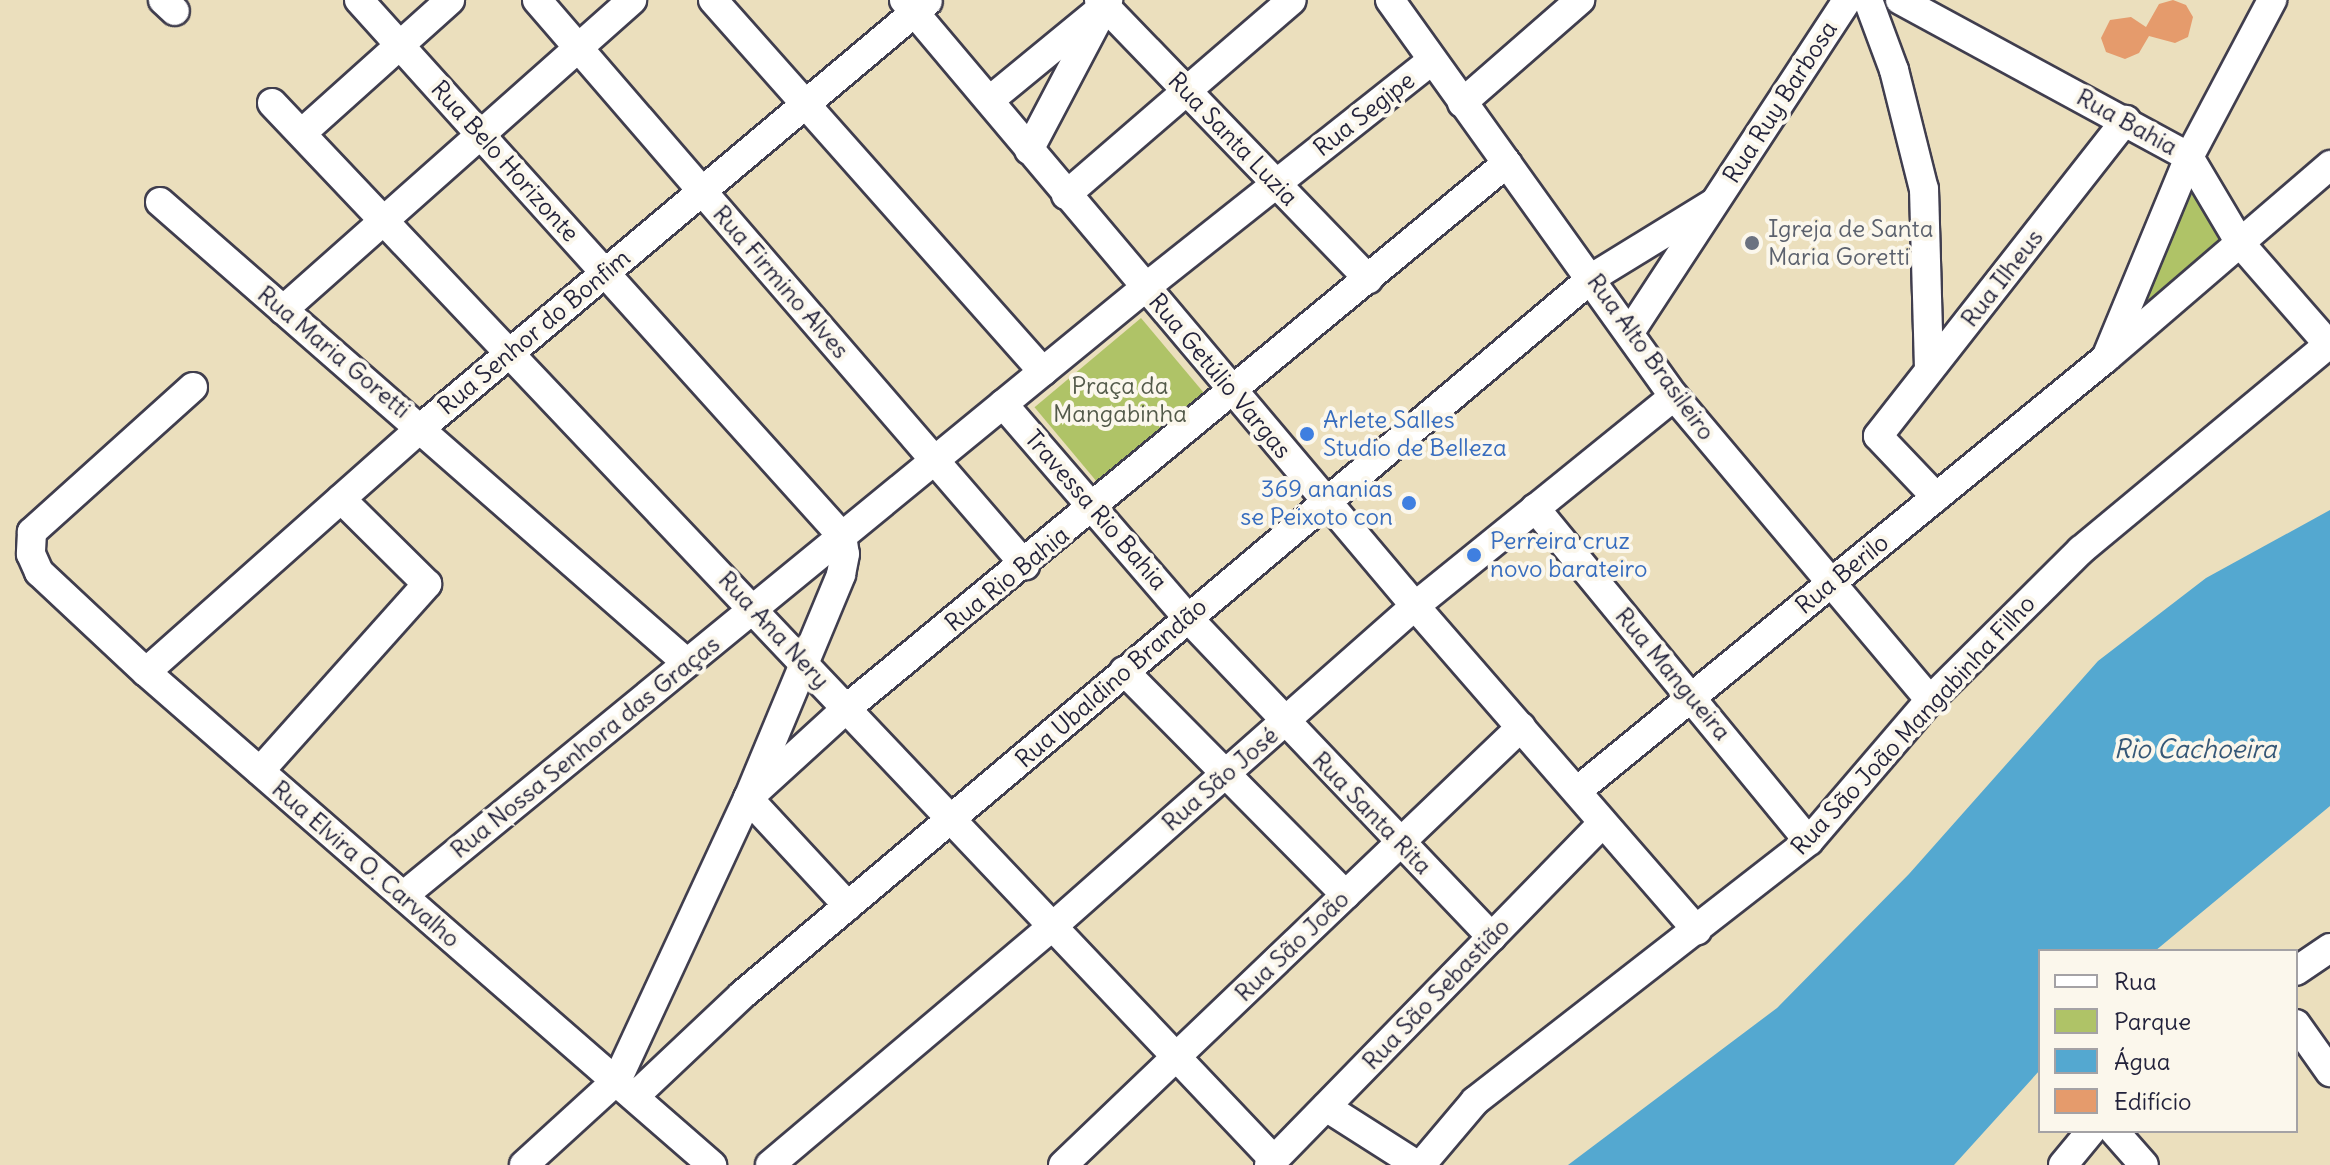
<!DOCTYPE html>
<html>
<head>
<meta charset="utf-8">
<style>
  body { margin:0 }
  #map { position:relative; width:2330px; height:1165px; overflow:hidden; background:#ebdfbd; font-family:Delius,sans-serif }
  div>[style] { position:absolute }
  [style*='--x'] { left:calc(var(--x)*1px); top:calc(var(--y)*1px); width:calc(var(--w)*1px); rotate:calc(var(--a)*1deg) }
  .green>* { inset:0; background:#afc367; transform-origin:0 0 }
  .water>* { inset:0; background:#54a8d0 }
  .building>* { inset:0; background:#e59b6c }
  .roads { filter:drop-shadow(2px 0 #403e4e) drop-shadow(-2px 0 #403e4e) drop-shadow(0 2px #403e4e) drop-shadow(0 -2px #403e4e) }
  .minor>* { height:28px; margin:-14px; padding:0 14px; transform-origin:14px; border-radius:14px; background:#fff }
  .dots>* { width:22px; height:22px; translate:-50% -50%; box-sizing:border-box; border:4px solid #fbf7ec; border-radius:50% }
  span { translate:-50% -50%; white-space:nowrap; text-align:center; line-height:1.15; -webkit-text-stroke:8px #fbf7ec; paint-order:stroke }
  .street-label { font-size:24px; color:#22223b }
  .worship-label { font-size:24px; color:#5b616d }
  .left { translate:0 -50%; text-align:left }
  .park-label { font-size:24px; color:#535a4a }
  .shop-label { font-size:24px; color:#366cbe }
  .right { translate:-100% -50%; text-align:right }
  .water-label { font-size:26px; color:#365877; font-style:italic }
  .legend { position:absolute; left:2038px; top:949px; width:260px; height:184px; box-sizing:border-box; background:#fbf7ec; border:2px solid #a4a2a5; margin:0; padding:10px 14px; list-style:none; font-size:24px; color:#22223b }
  .legend li { display:flex; align-items:center; gap:16px; height:40px }
  .legend b { width:40px; border:2px solid #a4a2a5 }
</style>
</head>
<body>
<div id="map">
  <div class="green">
    <div style="clip-path:polygon(2191px 187px,2223px 238px,2144px 307px)"></div>
    <div style="left:1141px;top:318px;width:99px;height:139px;rotate:50deg"></div>
  </div>
  <div class="water">
    <div style="clip-path:polygon(2330px 510px,2330px 806px,2155px 951px,2040px 951px,2040px 1070px,1954px 1165px,1568px 1165px,1777px 1008px,1909px 874px,2098px 661px,2206px 578px)"></div>
  </div>
  <div class="building">
    <div style="clip-path:polygon(2173px 0,2186px 5px,2193px 17px,2188px 37px,2175px 43px,2149px 36px,2139px 53px,2125px 59px,2106px 52px,2101px 38px,2110px 20px,2131px 17px,2146px 27px,2159px 4px)"></div>
  </div>
  <div class="roads">
    <div class="minor">
      <div style="--x:163;--y:0;--w:16;--a:43"></div>
      <div style="--x:359;--y:0;--w:722;--a:47.98"></div>
      <div style="--x:842;--y:536;--w:18;--a:81"></div>
      <div style="--x:845;--y:554;--w:21;--a:101"></div>
      <div style="--x:841;--y:575;--w:242;--a:112.6"></div>
      <div style="--x:748;--y:798;--w:311;--a:114.9"></div>
      <div style="--x:617;--y:1080;--w:126;--a:137.6"></div>
      <div style="--x:537;--y:0;--w:747;--a:49.18"></div>
      <div style="--x:713;--y:0;--w:497;--a:48.4"></div>
      <div style="--x:904;--y:0;--w:793;--a:49.86"></div>
      <div style="--x:1415;--y:606;--w:430;--a:49"></div>
      <div style="--x:1099;--y:0;--w:388;--a:46"></div>
      <div style="--x:1390;--y:0;--w:487;--a:54.4"></div>
      <div style="--x:1674;--y:396;--w:397;--a:49.9"></div>
      <div style="--x:1868;--y:0;--w:75;--a:69.6"></div>
      <div style="--x:1894;--y:70;--w:123;--a:75.9"></div>
      <div style="--x:1924;--y:189;--w:180;--a:88.4"></div>
      <div style="--x:1900;--y:0;--w:329;--a:28.5"></div>
      <div style="--x:2189;--y:157;--w:100;--a:59.3"></div>
      <div style="--x:2240;--y:243;--w:134;--a:48.9"></div>
      <div style="--x:990;--y:100;--w:137;--a:-39.4"></div>
      <div style="--x:272;--y:103;--w:1456;--a:46.53"></div>
      <div style="--x:1462;--y:103;--w:157;--a:-41.1"></div>
      <div style="--x:302;--y:133;--w:199;--a:-41.9"></div>
      <div style="--x:1029;--y:150;--w:170;--a:-62.2"></div>
      <div style="--x:1066;--y:195;--w:298;--a:-40.8"></div>
      <div style="--x:160;--y:202;--w:700;--a:41.18"></div>
      <div style="--x:283;--y:310;--w:467;--a:-41.6"></div>
      <div style="--x:1630;--y:332;--w:397;--a:-56.8"></div>
      <div style="--x:2108;--y:353;--w:212;--a:-67.5"></div>
      <div style="--x:2189;--y:157;--w:178;--a:-62.1"></div>
      <div style="--x:193;--y:387;--w:217;--a:138"></div>
      <div style="--x:32;--y:532;--w:22;--a:93"></div>
      <div style="--x:31;--y:554;--w:20;--a:66"></div>
      <div style="--x:39;--y:572;--w:146;--a:43.1"></div>
      <div style="--x:146;--y:672;--w:751;--a:41.06"></div>
      <div style="--x:1003;--y:404;--w:281;--a:49.2"></div>
      <div style="--x:1187;--y:617;--w:442;--a:46.4"></div>
      <div style="--x:1936;--y:497;--w:84;--a:-133.6"></div>
      <div style="--x:1878;--y:436;--w:402;--a:-51.9"></div>
      <div style="--x:1535;--y:508;--w:431;--a:50.6"></div>
      <div style="--x:1124;--y:671;--w:315;--a:45.3"></div>
      <div style="--x:146;--y:672;--w:369;--a:-41.6"></div>
      <div style="--x:422;--y:427;--w:661;--a:-40.09"></div>
      <div style="--x:260;--y:771;--w:251;--a:-48.2"></div>
      <div style="--x:427;--y:584;--w:121;--a:-135.3"></div>
      <div style="--x:1577;--y:791;--w:684;--a:-39.3"></div>
      <div style="--x:2106;--y:358;--w:296;--a:-40.7"></div>
      <div style="--x:755;--y:792;--w:125;--a:-42.4"></div>
      <div style="--x:847;--y:708;--w:856;--a:-39.55"></div>
      <div style="--x:748;--y:798;--w:147;--a:47.2"></div>
      <div style="--x:403;--y:896;--w:961;--a:-39.34"></div>
      <div style="--x:1146;--y:287;--w:365;--a:-38.4"></div>
      <div style="--x:2296;--y:971;--w:41;--a:-34.1"></div>
      <div style="--x:2296;--y:1024;--w:59;--a:54.7"></div>
      <div style="--x:635;--y:1096;--w:147;--a:-43.3"></div>
      <div style="--x:742;--y:995;--w:1113;--a:-40.15"></div>
      <div style="--x:1593;--y:277;--w:140;--a:-31.5"></div>
      <div style="--x:1326;--y:1107;--w:108;--a:32.5"></div>
      <div style="--x:2114;--y:1131;--w:45;--a:48.6"></div>
      <div style="--x:770;--y:1165;--w:369;--a:-40.2"></div>
      <div style="--x:1052;--y:927;--w:485;--a:-41.5"></div>
      <div style="--x:1415;--y:606;--w:333;--a:-39"></div>
      <div style="--x:1063;--y:1165;--w:634;--a:-43.72"></div>
      <div style="--x:1269;--y:1165;--w:478;--a:-45.7"></div>
      <div style="--x:1421;--y:1165;--w:84;--a:-49.8"></div>
      <div style="--x:1475;--y:1101;--w:423;--a:-37.9"></div>
      <div style="--x:1809;--y:841;--w:186;--a:-49.4"></div>
      <div style="--x:1930;--y:700;--w:213;--a:-44.8"></div>
      <div style="--x:2081;--y:550;--w:324;--a:-39.7"></div>
      <div style="--x:2063;--y:1165;--w:44;--a:-50.5"></div>
    </div>
  </div>
  <div class="dots">
    <div style="left:1752px;top:243px;background:#6b7280"></div>
    <div style="left:1307px;top:434px;background:#3f7fe0"></div>
    <div style="left:1409px;top:503px;background:#3f7fe0"></div>
    <div style="left:1474px;top:555px;background:#3f7fe0"></div>
  </div>
  <div class="street-label">
    <span style="left:1780px;top:102px;rotate:-57deg">Rua Ruy Barbosa</span>
    <span style="left:1364px;top:114px;rotate:-38deg">Rua Segipe</span>
    <span style="left:2127px;top:122px;rotate:29deg">Rua Bahia</span>
    <span style="left:1233px;top:139px;rotate:46deg">Rua Santa Luzia</span>
    <span style="left:505px;top:161px;rotate:48deg">Rua Belo Horizonte</span>
    <span style="left:2002px;top:278px;rotate:-52deg">Rua Ilheus</span>
    <span style="left:781px;top:282px;rotate:49deg">Rua Firmino Alves</span>
    <span style="left:534px;top:332px;rotate:-40deg">Rua Senhor do Bonfim</span>
    <span style="left:334px;top:352px;rotate:40deg">Rua Maria Goretti</span>
    <span style="left:1651px;top:357px;rotate:54deg">Rua Alto Brasileiro</span>
    <span style="left:1220px;top:376px;rotate:50deg">Rua Getúlio Vargas</span>
    <span style="left:1096px;top:510px;rotate:49deg">Travessa Rio Bahia</span>
    <span style="left:1842px;top:574px;rotate:-39deg">Rua Berilo</span>
    <span style="left:1007px;top:579px;rotate:-39deg">Rua Rio Bahia</span>
    <span style="left:774px;top:630px;rotate:47deg">Rua Ana Nery</span>
    <span style="left:1673px;top:674px;rotate:50deg">Rua Mangueira</span>
    <span style="left:1111px;top:683px;rotate:-41deg">Rua Ubaldino Brandão</span>
    <span style="left:1913px;top:725px;rotate:-47deg">Rua São João Mangabinha Filho</span>
    <span style="left:585px;top:747px;rotate:-39deg">Rua Nossa Senhora das Graças</span>
    <span style="left:1220px;top:779px;rotate:-41deg">Rua São José</span>
    <span style="left:1372px;top:813px;rotate:46deg">Rua Santa Rita</span>
    <span style="left:366px;top:864px;rotate:41deg">Rua Elvira O. Carvalho</span>
    <span style="left:1292px;top:946px;rotate:-44deg">Rua São João</span>
    <span style="left:1436px;top:994px;rotate:-46deg">Rua São Sebastião</span>
  </div>
  <div class="worship-label">
    <span class="left" style="left:1768px;top:243px">Igreja de Santa<br>Maria Goretti</span>
  </div>
  <div class="park-label">
    <span style="left:1120px;top:400px">Praça da<br>Mangabinha</span>
  </div>
  <div class="shop-label">
    <span class="left" style="left:1323px;top:434px">Arlete Salles<br>Studio de Belleza</span>
    <span class="right" style="left:1393px;top:503px">369 ananias<br>se Peixoto con</span>
    <span class="left" style="left:1490px;top:555px">Perreira cruz<br>novo barateiro</span>
  </div>
  <div class="water-label">
    <span style="left:2195px;top:749px">Rio Cachoeira</span>
  </div>
  <ul class="legend">
  <li><b style="height:10px;background:#fff"></b>Rua</li>
  <li><b style="height:22px;background:#afc367"></b>Parque</li>
  <li><b style="height:22px;background:#54a8d0"></b>Água</li>
  <li><b style="height:22px;background:#e59b6c"></b>Edifício</li>
  </ul>
</div>
</body>
</html>
